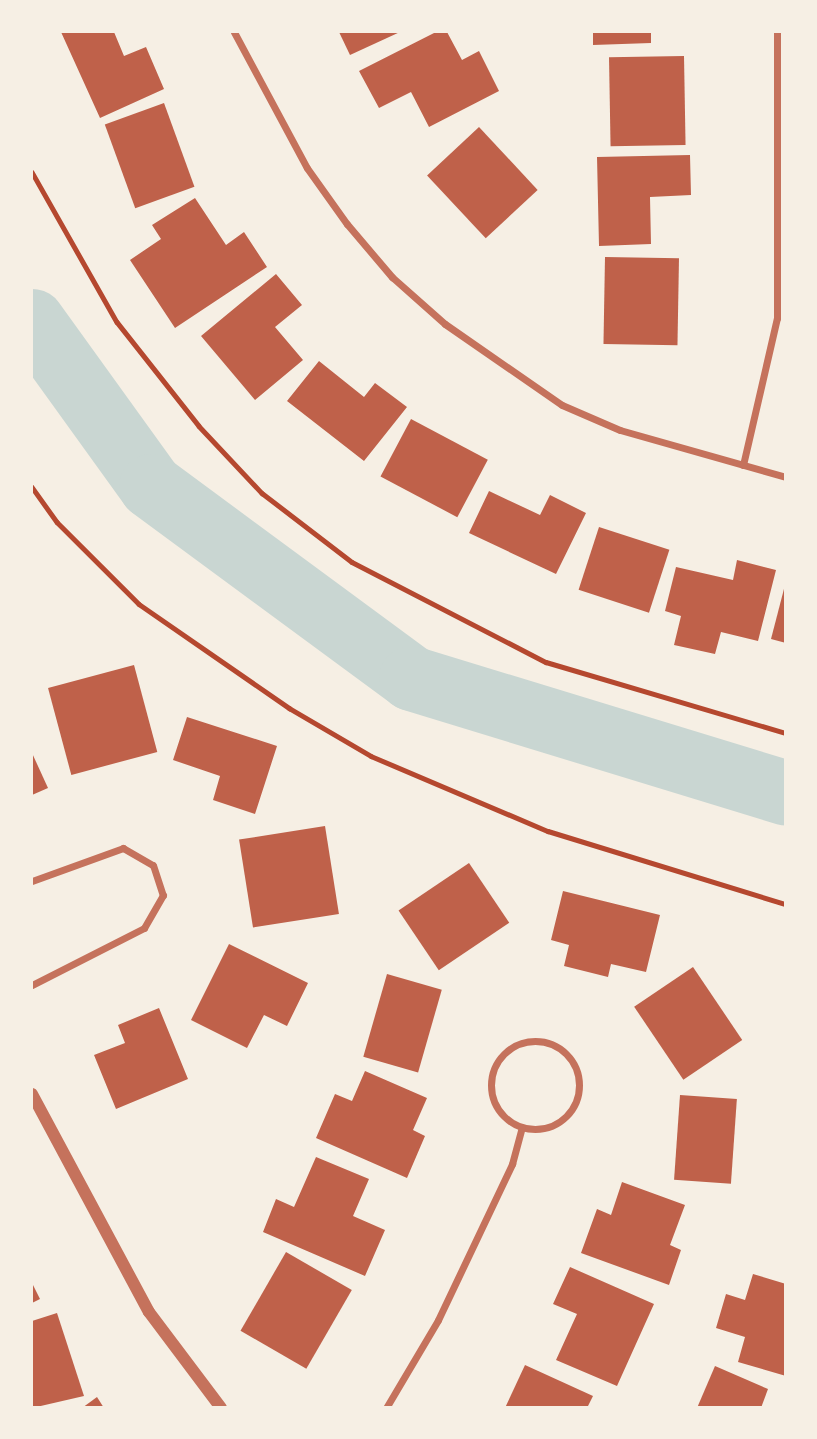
<!DOCTYPE html>
<html>
<head>
<meta charset="utf-8">
<style>
  body { margin:0 }
  #map { position:relative; width:817px; height:1439px; overflow:hidden; background:#f6efe4; font-family:"Work Sans",sans-serif }
  div>[style] { position:absolute }
  [style*='--x'] { left:calc(var(--x)*1px); top:calc(var(--y)*1px); width:calc(var(--w)*1px); rotate:calc(var(--a)*1deg) }
  .river>* { height:65px; margin:-32.5px; padding:0 32.5px; transform-origin:32.5px; border-radius:32.5px; background:#c9d6d2 }
  .building>* { inset:0; background:#bf614a; transform-origin:0 0 }
  .path>* { height:4.5px; margin:-2.25px; padding:0 2.25px; transform-origin:2.25px; border-radius:2.25px; background:#b5482f }
  .minor>* { height:7px; margin:-3.5px; padding:0 3.5px; transform-origin:3.5px; border-radius:3.5px; background:#c5725c }
  .minor>.ring { margin:-3.5px; padding:0; box-sizing:content-box; background:none; border:7px solid #c5725c; border-radius:50% }
  .tertiary>* { height:12px; margin:-6px; padding:0 6px; transform-origin:6px; border-radius:6px; background:#c5725c }
  span { translate:-50% -50%; white-space:nowrap; text-align:center; line-height:1.15; -webkit-text-stroke:7px #f6efe4; paint-order:stroke }
  .frame { position:absolute; inset:0; border:33px solid #f6efe4; pointer-events:none }
</style>
</head>
<body>
<div id="map">
  <div class="river">
    <div style="--x:32;--y:321;--w:203;--a:54.2"></div>
    <div style="--x:151;--y:486;--w:323;--a:36.4"></div>
    <div style="--x:411;--y:678;--w:392;--a:17"></div>
  </div>
  <div class="building">
    <div style="clip-path:polygon(61px 32px,114px 32px,124px 56px,146px 47px,164px 89px,100px 118px)"></div>
    <div style="clip-path:polygon(339px 32px,400px 32px,350px 55px)"></div>
    <div style="clip-path:polygon(436px 32px,447px 32px,462px 60px,479px 51px,499px 91px,429px 127px,411px 92px,379px 108px,359px 71px)"></div>
    <div style="clip-path:polygon(593px 32px,651px 32px,651px 43px,593px 45px)"></div>
    <div style="left:684px;top:56px;width:89px;height:75px;rotate:89deg"></div>
    <div style="left:164px;top:103px;width:89px;height:63px;rotate:70deg"></div>
    <div style="left:479px;top:127px;width:86px;height:71px;rotate:47deg"></div>
    <div style="clip-path:polygon(690px 155px,691px 195px,650px 197px,651px 244px,599px 246px,597px 157px)"></div>
    <div style="clip-path:polygon(195px 198px,226px 245px,244px 232px,267px 267px,175px 328px,130px 260px,161px 239px,152px 225px)"></div>
    <div style="left:605px;top:257px;width:74px;height:87px;rotate:1deg"></div>
    <div style="clip-path:polygon(276px 274px,302px 305px,275px 327px,303px 360px,255px 400px,201px 336px)"></div>
    <div style="clip-path:polygon(319px 361px,364px 397px,375px 383px,407px 407px,364px 461px,287px 401px)"></div>
    <div style="left:411px;top:419px;width:87px;height:65px;rotate:28deg"></div>
    <div style="clip-path:polygon(489px 491px,540px 515px,550px 495px,586px 513px,556px 574px,469px 533px)"></div>
    <div style="left:599px;top:527px;width:74px;height:66px;rotate:18deg"></div>
    <div style="clip-path:polygon(737px 560px,776px 570px,758px 641px,721px 632px,715px 654px,674px 645px,681px 616px,665px 611px,676px 567px,733px 580px)"></div>
    <div style="clip-path:polygon(785px 585px,786px 585px,786px 643px,771px 639px)"></div>
    <div style="left:134px;top:665px;width:90px;height:89px;rotate:75deg"></div>
    <div style="clip-path:polygon(187px 717px,277px 746px,255px 814px,213px 800px,220px 776px,173px 760px)"></div>
    <div style="clip-path:polygon(32px 753px,48px 788px,32px 795px)"></div>
    <div style="left:325px;top:826px;width:89px;height:87px;rotate:81deg"></div>
    <div style="left:469px;top:863px;width:72px;height:85px;rotate:56deg"></div>
    <div style="clip-path:polygon(563px 891px,660px 915px,646px 972px,611px 964px,608px 977px,564px 966px,569px 945px,551px 940px)"></div>
    <div style="clip-path:polygon(229px 944px,308px 983px,287px 1026px,264px 1015px,247px 1048px,191px 1020px)"></div>
    <div style="left:693px;top:967px;width:88px;height:71px;rotate:56deg"></div>
    <div style="left:387px;top:974px;width:57px;height:86px;rotate:16deg"></div>
    <div style="clip-path:polygon(159px 1008px,188px 1079px,116px 1109px,94px 1055px,125px 1043px,118px 1025px)"></div>
    <div style="clip-path:polygon(365px 1071px,427px 1098px,413px 1130px,425px 1136px,407px 1178px,316px 1138px,335px 1094px,352px 1101px)"></div>
    <div style="left:680px;top:1095px;width:57px;height:85px;rotate:4deg"></div>
    <div style="clip-path:polygon(316px 1157px,369px 1179px,353px 1216px,385px 1230px,365px 1276px,263px 1232px,276px 1199px,294px 1207px)"></div>
    <div style="clip-path:polygon(622px 1182px,685px 1205px,670px 1245px,681px 1250px,669px 1285px,581px 1253px,597px 1209px,611px 1215px)"></div>
    <div style="left:286px;top:1252px;width:76px;height:91px;rotate:30deg"></div>
    <div style="clip-path:polygon(570px 1267px,654px 1304px,617px 1386px,556px 1360px,577px 1314px,553px 1304px)"></div>
    <div style="clip-path:polygon(753px 1274px,786px 1284px,786px 1376px,738px 1362px,745px 1337px,716px 1328px,726px 1294px,745px 1300px)"></div>
    <div style="clip-path:polygon(32px 1283px,40px 1299px,32px 1303px)"></div>
    <div style="clip-path:polygon(57px 1313px,84px 1396px,32px 1408px,32px 1321px)"></div>
    <div style="clip-path:polygon(525px 1365px,593px 1396px,587px 1408px,505px 1408px)"></div>
    <div style="clip-path:polygon(715px 1366px,768px 1389px,761px 1408px,697px 1408px)"></div>
    <div style="clip-path:polygon(97px 1397px,104px 1408px,82px 1408px)"></div>
  </div>
  <div class="path">
    <div style="--x:32;--y:172;--w:172;--a:60.5"></div>
    <div style="--x:117;--y:322;--w:132;--a:51.7"></div>
    <div style="--x:199;--y:426;--w:92;--a:46.8"></div>
    <div style="--x:262;--y:493;--w:113;--a:37.5"></div>
    <div style="--x:352;--y:562;--w:218;--a:27.3"></div>
    <div style="--x:546;--y:662;--w:250;--a:16.5"></div>
    <div style="--x:32;--y:487;--w:43;--a:54.5"></div>
    <div style="--x:57;--y:522;--w:116;--a:45"></div>
    <div style="--x:139;--y:604;--w:183;--a:34.7"></div>
    <div style="--x:289;--y:708;--w:95;--a:30.3"></div>
    <div style="--x:371;--y:756;--w:192;--a:23"></div>
    <div style="--x:548;--y:831;--w:249;--a:17.1"></div>
  </div>
  <div class="minor">
    <div style="--x:234;--y:32;--w:154;--a:61.8"></div>
    <div style="--x:307;--y:168;--w:69;--a:54.5"></div>
    <div style="--x:347;--y:224;--w:70;--a:49.7"></div>
    <div style="--x:392;--y:277;--w:71;--a:41.6"></div>
    <div style="--x:445;--y:324;--w:142;--a:34.7"></div>
    <div style="--x:562;--y:405;--w:63;--a:23.3"></div>
    <div style="--x:620;--y:430;--w:173;--a:15.8"></div>
    <div style="--x:743;--y:465;--w:151;--a:-77"></div>
    <div style="--x:777;--y:318;--w:286;--a:-90"></div>
    <div style="--x:32;--y:881;--w:97;--a:-19.9"></div>
    <div style="--x:123;--y:848;--w:34;--a:30"></div>
    <div style="--x:153;--y:865;--w:32;--a:72"></div>
    <div style="--x:163;--y:895;--w:38;--a:120"></div>
    <div style="--x:144;--y:928;--w:126;--a:153"></div>
    <div class="ring" style="left:491px;top:1041px;width:81px;height:81px"></div>
    <div style="--x:386;--y:1408;--w:102;--a:-59.4"></div>
    <div style="--x:438;--y:1320;--w:173;--a:-64.6"></div>
    <div style="--x:512;--y:1164;--w:38;--a:-75"></div>
  </div>
  <div class="tertiary">
    <div style="--x:32;--y:1094;--w:247;--a:61.8"></div>
    <div style="--x:149;--y:1312;--w:120;--a:53.1"></div>
  </div>
  <div class="frame"></div>
</div>
</body>
</html>
